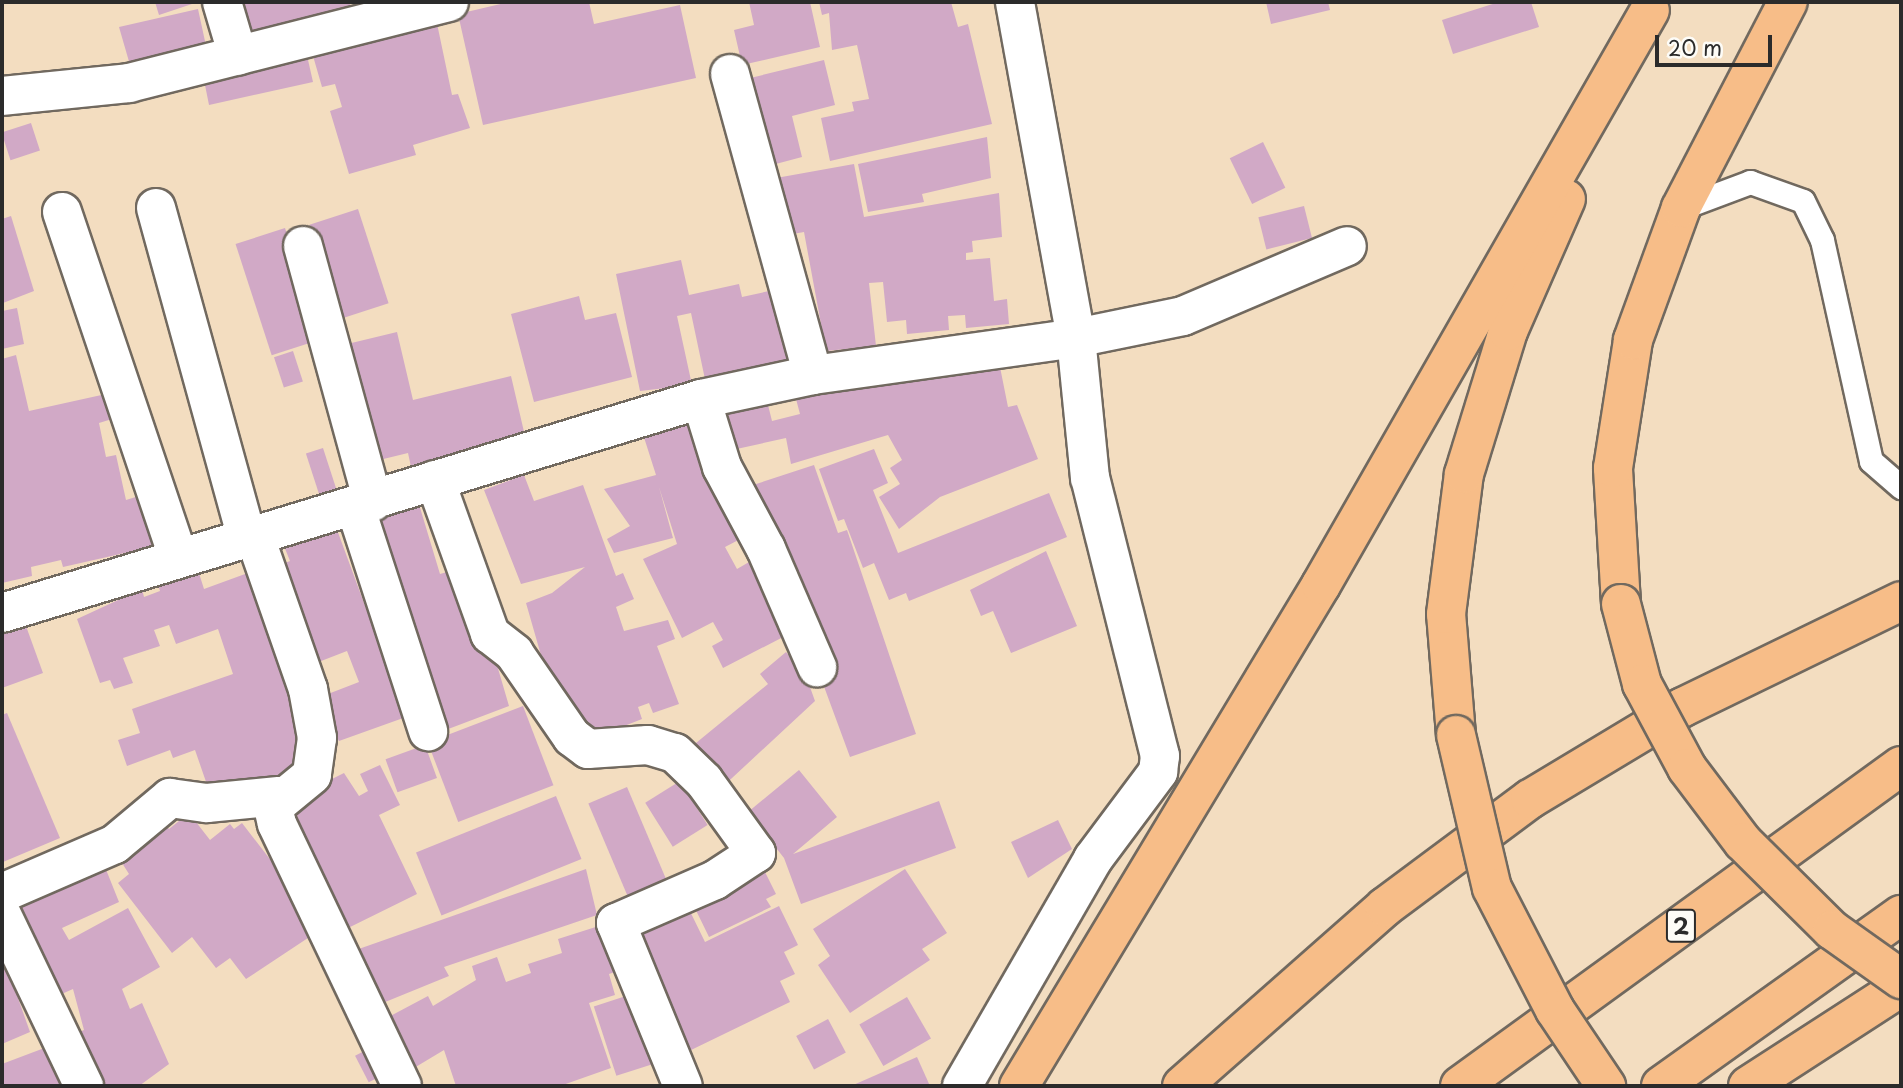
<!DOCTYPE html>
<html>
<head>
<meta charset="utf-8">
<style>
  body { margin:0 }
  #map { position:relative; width:1903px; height:1088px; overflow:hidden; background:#f3ddc0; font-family:"Playpen Sans",sans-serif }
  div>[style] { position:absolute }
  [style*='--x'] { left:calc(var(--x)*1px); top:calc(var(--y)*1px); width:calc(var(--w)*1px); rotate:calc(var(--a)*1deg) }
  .building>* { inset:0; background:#d1a9c6; transform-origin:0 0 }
  .roads { filter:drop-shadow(2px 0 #71695f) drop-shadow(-2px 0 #71695f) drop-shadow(0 2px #71695f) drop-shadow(0 -2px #71695f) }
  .lane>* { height:23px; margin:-11.5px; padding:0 11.5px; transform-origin:11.5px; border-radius:11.5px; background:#fff }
  .street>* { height:38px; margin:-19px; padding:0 19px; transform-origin:19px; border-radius:19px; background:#fff }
  .highway>* { height:38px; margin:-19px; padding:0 19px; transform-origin:19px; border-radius:19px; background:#f7bd88 }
  .bridges { filter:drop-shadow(2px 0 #71695f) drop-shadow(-2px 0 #71695f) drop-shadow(0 2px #71695f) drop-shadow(0 -2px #71695f) }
  .highway-bridge>* { height:38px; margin:-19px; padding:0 19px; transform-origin:19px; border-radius:19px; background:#f7bd88 }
  span { translate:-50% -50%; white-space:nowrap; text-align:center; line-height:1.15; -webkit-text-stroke:6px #fdfcf7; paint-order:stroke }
  .shield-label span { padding:2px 5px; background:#fdfcf7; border:2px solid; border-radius:5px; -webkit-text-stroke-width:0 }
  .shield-label { font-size:23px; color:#2b2b2b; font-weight:700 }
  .frame { position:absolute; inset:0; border:4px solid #2b2b2b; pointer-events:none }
  .scale { position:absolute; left:1655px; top:35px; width:117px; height:32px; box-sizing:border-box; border:4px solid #2b2b2b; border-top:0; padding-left:9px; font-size:21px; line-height:24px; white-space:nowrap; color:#2b2b2b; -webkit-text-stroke:5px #fdfcf7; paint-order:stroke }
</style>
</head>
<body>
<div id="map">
  <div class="building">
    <div style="clip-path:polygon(155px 2px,198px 2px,159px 15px)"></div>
    <div style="clip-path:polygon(242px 2px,349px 2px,353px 12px,252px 34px)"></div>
    <div style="clip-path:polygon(509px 2px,589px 2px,594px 24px,680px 5px,696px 78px,483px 125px,458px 14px)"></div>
    <div style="clip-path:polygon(749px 2px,810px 2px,820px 47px,742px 65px,734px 30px,754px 25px)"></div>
    <div style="clip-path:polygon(819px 2px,951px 2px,958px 27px,968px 24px,992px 124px,830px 161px,821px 118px,854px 111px,852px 102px,869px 99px,857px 45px,832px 50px,829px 13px,822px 15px)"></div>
    <div style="clip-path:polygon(1266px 2px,1328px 2px,1330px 10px,1271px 24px)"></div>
    <div style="clip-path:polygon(1499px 2px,1531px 2px,1539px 27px,1453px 54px,1442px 20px)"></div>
    <div style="clip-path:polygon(198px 9px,208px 55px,130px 65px,119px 27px)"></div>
    <div style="clip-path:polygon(435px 14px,452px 95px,458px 94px,470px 128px,413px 145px,416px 155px,349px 174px,330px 111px,342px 107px,335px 84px,322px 87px,311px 49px)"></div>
    <div style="clip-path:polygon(306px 51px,313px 82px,209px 105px,204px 80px)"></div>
    <div style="clip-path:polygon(824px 60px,835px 105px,792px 116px,802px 157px,772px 165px,742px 80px)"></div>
    <div style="left:31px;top:123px;width:29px;height:31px;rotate:72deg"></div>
    <div style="clip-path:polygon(987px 137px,991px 178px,922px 194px,924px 202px,868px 212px,858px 164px)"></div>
    <div style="left:1263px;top:142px;width:51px;height:37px;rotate:64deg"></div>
    <div style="clip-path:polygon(854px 164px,864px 217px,999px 193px,1002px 237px,972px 241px,973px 252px,966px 253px,966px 260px,990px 258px,994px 301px,1007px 299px,1009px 324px,966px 328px,965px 315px,948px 316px,949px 330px,907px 334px,906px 320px,887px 322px,883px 282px,869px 283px,876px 346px,826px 351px,804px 232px,776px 237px,765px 180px)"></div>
    <div style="left:1304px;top:206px;width:33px;height:47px;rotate:76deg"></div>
    <div style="left:358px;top:209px;width:99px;height:51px;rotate:72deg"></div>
    <div style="clip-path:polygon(11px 216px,34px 291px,3px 303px,2px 219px)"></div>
    <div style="left:285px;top:228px;width:117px;height:52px;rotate:72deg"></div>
    <div style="clip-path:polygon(681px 260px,689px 295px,739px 284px,742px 297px,783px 288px,793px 366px,706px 384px,691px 313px,677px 316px,692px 385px,640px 391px,616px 274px)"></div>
    <div style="clip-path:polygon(579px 296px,585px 320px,616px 313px,632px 377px,534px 402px,511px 314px)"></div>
    <div style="clip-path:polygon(17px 308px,24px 344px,2px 349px,2px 311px)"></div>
    <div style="clip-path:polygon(397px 332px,413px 400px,511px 376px,525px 436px,411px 467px,408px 453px,367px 463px,339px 346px)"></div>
    <div style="left:293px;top:351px;width:32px;height:20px;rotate:72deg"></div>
    <div style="clip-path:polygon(16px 355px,29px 411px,106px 394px,112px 419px,99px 423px,106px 457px,116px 455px,126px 500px,139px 496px,143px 515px,153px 514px,160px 545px,63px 567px,61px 560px,31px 567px,32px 576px,2px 583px,2px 359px)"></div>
    <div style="clip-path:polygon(999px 362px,1008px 407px,1017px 405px,1038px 459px,940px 497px,899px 529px,879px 497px,900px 484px,890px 468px,902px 460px,888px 435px,791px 464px,786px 438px,732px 450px,724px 415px,768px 405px,772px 421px,800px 414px,796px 399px)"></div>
    <div style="clip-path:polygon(699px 413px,748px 535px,725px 547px,737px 569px,756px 558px,787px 635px,723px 668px,712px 646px,723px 640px,713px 622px,682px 638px,643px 559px,677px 544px,659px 487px,673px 538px,614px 553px,607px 539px,630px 526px,604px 489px,656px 475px,641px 428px)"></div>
    <div style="left:323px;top:448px;width:47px;height:18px;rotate:72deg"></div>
    <div style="clip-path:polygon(874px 449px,888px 483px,873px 490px,898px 553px,1049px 493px,1067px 537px,909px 601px,906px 593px,889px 600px,874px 563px,863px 568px,844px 519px,838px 521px,819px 469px)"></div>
    <div style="clip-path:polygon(814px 465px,838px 533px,847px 530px,916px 734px,850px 757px,750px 486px)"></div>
    <div style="clip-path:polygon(524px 475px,534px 501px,583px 485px,616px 576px,623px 573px,634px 599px,616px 607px,624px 631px,668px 620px,675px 639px,657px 646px,679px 704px,653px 713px,649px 703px,638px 707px,642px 719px,586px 741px,570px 698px,555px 704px,526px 603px,552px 593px,585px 567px,521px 584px,484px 490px)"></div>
    <div style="clip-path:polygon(415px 491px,440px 574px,447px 572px,476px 649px,492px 648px,509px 706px,443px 731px,361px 510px)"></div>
    <div style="clip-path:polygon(336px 527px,406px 717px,339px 741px,315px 699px,359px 682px,347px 651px,303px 668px,270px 569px,290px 561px,284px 546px)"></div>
    <div style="clip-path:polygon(1046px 551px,1077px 626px,1011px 653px,993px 611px,981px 616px,970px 590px)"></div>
    <div style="clip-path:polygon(197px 567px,204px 589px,256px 570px,302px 704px,305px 770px,213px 802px,195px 750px,173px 758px,170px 750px,127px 766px,118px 740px,140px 733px,132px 709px,233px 674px,218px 629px,176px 644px,169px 625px,154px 630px,160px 646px,123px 658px,133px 683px,114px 689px,110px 680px,100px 683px,77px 619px,142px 589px,144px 597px,160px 591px,157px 581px)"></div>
    <div style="clip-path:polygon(22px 615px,43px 673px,2px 688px,2px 622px)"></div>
    <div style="clip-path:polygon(786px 652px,806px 676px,815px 701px,718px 791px,685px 752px,768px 684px,760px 674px)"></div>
    <div style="left:523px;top:706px;width:85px;height:102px;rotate:69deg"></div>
    <div style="clip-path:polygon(7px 713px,60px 838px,3px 862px,2px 715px)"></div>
    <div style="left:425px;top:745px;width:35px;height:42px;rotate:70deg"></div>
    <div style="clip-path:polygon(380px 765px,400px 805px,379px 815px,417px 894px,342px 931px,280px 805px,344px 773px,359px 796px,368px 791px,360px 774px)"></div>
    <div style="clip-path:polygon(799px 770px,837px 817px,793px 854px,939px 801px,956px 848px,801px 904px,784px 858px,748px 812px)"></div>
    <div style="left:680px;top:781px;width:52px;height:41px;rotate:58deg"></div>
    <div style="left:627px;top:787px;width:101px;height:42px;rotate:67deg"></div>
    <div style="left:556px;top:796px;width:68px;height:151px;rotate:68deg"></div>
    <div style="clip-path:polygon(189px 813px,210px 840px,230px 824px,234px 829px,242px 823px,323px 928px,246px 979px,230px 958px,216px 968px,192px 937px,172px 953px,118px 883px,129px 874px,122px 863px,163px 821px,169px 829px)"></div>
    <div style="clip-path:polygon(1058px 820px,1072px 849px,1028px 878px,1011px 842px)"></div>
    <div style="clip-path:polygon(762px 866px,776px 894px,766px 899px,771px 907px,709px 937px,689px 896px)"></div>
    <div style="clip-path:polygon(105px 867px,119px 902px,62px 928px,69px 940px,128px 908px,160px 967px,122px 989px,130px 1009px,142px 1003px,169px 1064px,139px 1086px,98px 1086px,75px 1034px,84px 1030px,73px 989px,48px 1000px,6px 907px)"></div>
    <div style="clip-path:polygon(586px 869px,597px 915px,444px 967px,449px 976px,368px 1009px,353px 951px)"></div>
    <div style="clip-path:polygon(905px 869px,947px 933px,922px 949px,930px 960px,850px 1013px,818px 965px,830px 956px,813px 929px)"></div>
    <div style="clip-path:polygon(683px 897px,705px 942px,779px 906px,798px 945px,784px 952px,795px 974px,780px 981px,790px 1002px,689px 1051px,634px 927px)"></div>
    <div style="clip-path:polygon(602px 925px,618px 971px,609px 974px,615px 995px,589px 1003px,611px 1068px,560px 1086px,456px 1086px,444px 1050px,409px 1071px,381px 1021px,428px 996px,433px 1006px,476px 980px,472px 966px,497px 957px,506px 982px,531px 973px,528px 964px,562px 953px,558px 939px)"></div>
    <div style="clip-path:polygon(2px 953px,30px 1032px,2px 1044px)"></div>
    <div style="left:629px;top:995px;width:73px;height:37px;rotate:72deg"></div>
    <div style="left:907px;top:997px;width:48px;height:55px;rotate:60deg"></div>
    <div style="left:828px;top:1019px;width:38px;height:36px;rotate:62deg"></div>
    <div style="clip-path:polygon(47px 1047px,61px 1086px,2px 1086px,2px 1064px)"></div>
    <div style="left:372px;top:1047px;width:30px;height:19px;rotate:63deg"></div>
    <div style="clip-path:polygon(917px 1057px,930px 1086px,851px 1086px)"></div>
  </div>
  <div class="roads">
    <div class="lane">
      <div style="--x:1681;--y:208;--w:74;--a:-20.6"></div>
      <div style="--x:1750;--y:182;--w:56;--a:19.7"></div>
      <div style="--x:1803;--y:201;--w:43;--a:64"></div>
      <div style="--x:1822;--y:240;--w:226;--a:77.5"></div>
      <div style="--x:1871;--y:461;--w:40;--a:41"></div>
    </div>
    <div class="street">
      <div style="--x:222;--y:2;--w:56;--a:73.5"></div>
      <div style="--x:730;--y:74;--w:312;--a:74.6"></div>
      <div style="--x:2;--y:96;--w:128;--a:-5.8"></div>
      <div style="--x:129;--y:83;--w:330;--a:-14.2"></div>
      <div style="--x:156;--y:208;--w:343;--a:74.6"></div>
      <div style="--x:62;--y:212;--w:364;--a:71.4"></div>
      <div style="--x:303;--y:246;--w:265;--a:74.7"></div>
      <div style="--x:701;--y:399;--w:71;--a:72.8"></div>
      <div style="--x:722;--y:467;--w:93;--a:61.8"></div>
      <div style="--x:766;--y:549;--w:129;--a:66.6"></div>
      <div style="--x:435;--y:480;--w:164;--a:70.3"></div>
      <div style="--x:490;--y:634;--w:31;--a:38"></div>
      <div style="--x:514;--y:653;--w:102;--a:55.4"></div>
      <div style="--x:572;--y:737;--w:20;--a:37"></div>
      <div style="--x:588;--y:749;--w:60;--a:-3.8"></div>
      <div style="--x:648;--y:745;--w:28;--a:17"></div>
      <div style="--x:675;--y:753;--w:40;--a:44"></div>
      <div style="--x:704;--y:781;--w:89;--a:54.2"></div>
      <div style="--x:756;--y:853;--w:49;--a:146.6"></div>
      <div style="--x:715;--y:880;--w:108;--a:156.5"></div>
      <div style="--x:616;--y:923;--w:176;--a:67.7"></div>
      <div style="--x:355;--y:506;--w:237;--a:72"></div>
      <div style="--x:255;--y:537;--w:161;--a:70.8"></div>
      <div style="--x:308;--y:689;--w:50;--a:79.6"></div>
      <div style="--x:317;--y:738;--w:37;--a:98"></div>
      <div style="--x:312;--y:775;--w:50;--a:140.6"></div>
      <div style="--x:273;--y:807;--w:17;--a:77"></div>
      <div style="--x:277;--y:824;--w:290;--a:64.5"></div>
      <div style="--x:2;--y:613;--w:731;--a:-17.02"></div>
      <div style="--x:701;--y:399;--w:115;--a:-12.1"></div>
      <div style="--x:813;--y:375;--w:266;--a:-8"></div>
      <div style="--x:1076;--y:338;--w:109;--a:-11.6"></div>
      <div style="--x:1183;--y:316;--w:178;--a:-23.1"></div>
      <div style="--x:2;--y:893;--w:123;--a:-23.4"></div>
      <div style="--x:115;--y:844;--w:72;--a:-39.9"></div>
      <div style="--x:170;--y:798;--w:37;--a:8"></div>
      <div style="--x:207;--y:803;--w:72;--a:-5.6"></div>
      <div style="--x:2;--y:915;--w:190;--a:64.4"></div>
      <div style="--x:962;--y:1086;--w:262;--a:-60"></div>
      <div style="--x:1093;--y:859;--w:109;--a:-53.2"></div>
      <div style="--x:1158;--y:772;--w:16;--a:-83"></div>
      <div style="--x:1160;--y:756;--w:287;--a:-104.1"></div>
      <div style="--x:1090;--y:478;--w:141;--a:-95.7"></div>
      <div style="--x:1076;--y:338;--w:341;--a:-100.3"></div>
    </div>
    <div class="highway">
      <div style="--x:1621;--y:604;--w:136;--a:-93.4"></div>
      <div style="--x:1613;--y:468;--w:130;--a:-81.1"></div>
      <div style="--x:1633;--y:340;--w:140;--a:-70"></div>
      <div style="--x:1681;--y:208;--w:232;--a:-62.6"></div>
      <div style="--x:1456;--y:735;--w:121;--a:-94.7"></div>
      <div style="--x:1446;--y:614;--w:141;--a:-82.7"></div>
      <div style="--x:1464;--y:474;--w:150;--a:-72.9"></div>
      <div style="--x:1508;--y:331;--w:144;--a:-66.3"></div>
      <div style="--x:1019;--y:1086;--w:585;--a:-58.92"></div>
      <div style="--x:1321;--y:585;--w:662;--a:-60.22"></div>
      <div style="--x:1182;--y:1086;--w:271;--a:-41.4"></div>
      <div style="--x:1385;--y:907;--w:181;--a:-36.7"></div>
      <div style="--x:1530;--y:799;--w:179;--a:-31"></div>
      <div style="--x:1683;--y:707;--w:242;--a:-25.9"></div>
      <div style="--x:1460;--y:1086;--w:545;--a:-35.97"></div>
      <div style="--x:1661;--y:1086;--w:295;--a:-35.5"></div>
      <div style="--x:1748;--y:1086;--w:182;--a:-32.9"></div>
    </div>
  </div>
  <div class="bridges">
    <div class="highway-bridge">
      <div style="--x:1621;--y:604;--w:83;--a:75.3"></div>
      <div style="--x:1642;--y:684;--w:95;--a:61.8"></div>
      <div style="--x:1687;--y:768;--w:93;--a:52.9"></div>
      <div style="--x:1743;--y:842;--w:125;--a:44.7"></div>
      <div style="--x:1832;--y:930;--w:85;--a:35.4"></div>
      <div style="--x:1456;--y:735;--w:157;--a:76.8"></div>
      <div style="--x:1492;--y:888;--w:137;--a:62.7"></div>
      <div style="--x:1555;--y:1010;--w:92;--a:56.1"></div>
    </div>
  </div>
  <div class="shield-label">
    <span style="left:1681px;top:926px">2</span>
  </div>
  <div class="frame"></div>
  <div class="scale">20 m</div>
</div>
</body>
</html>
